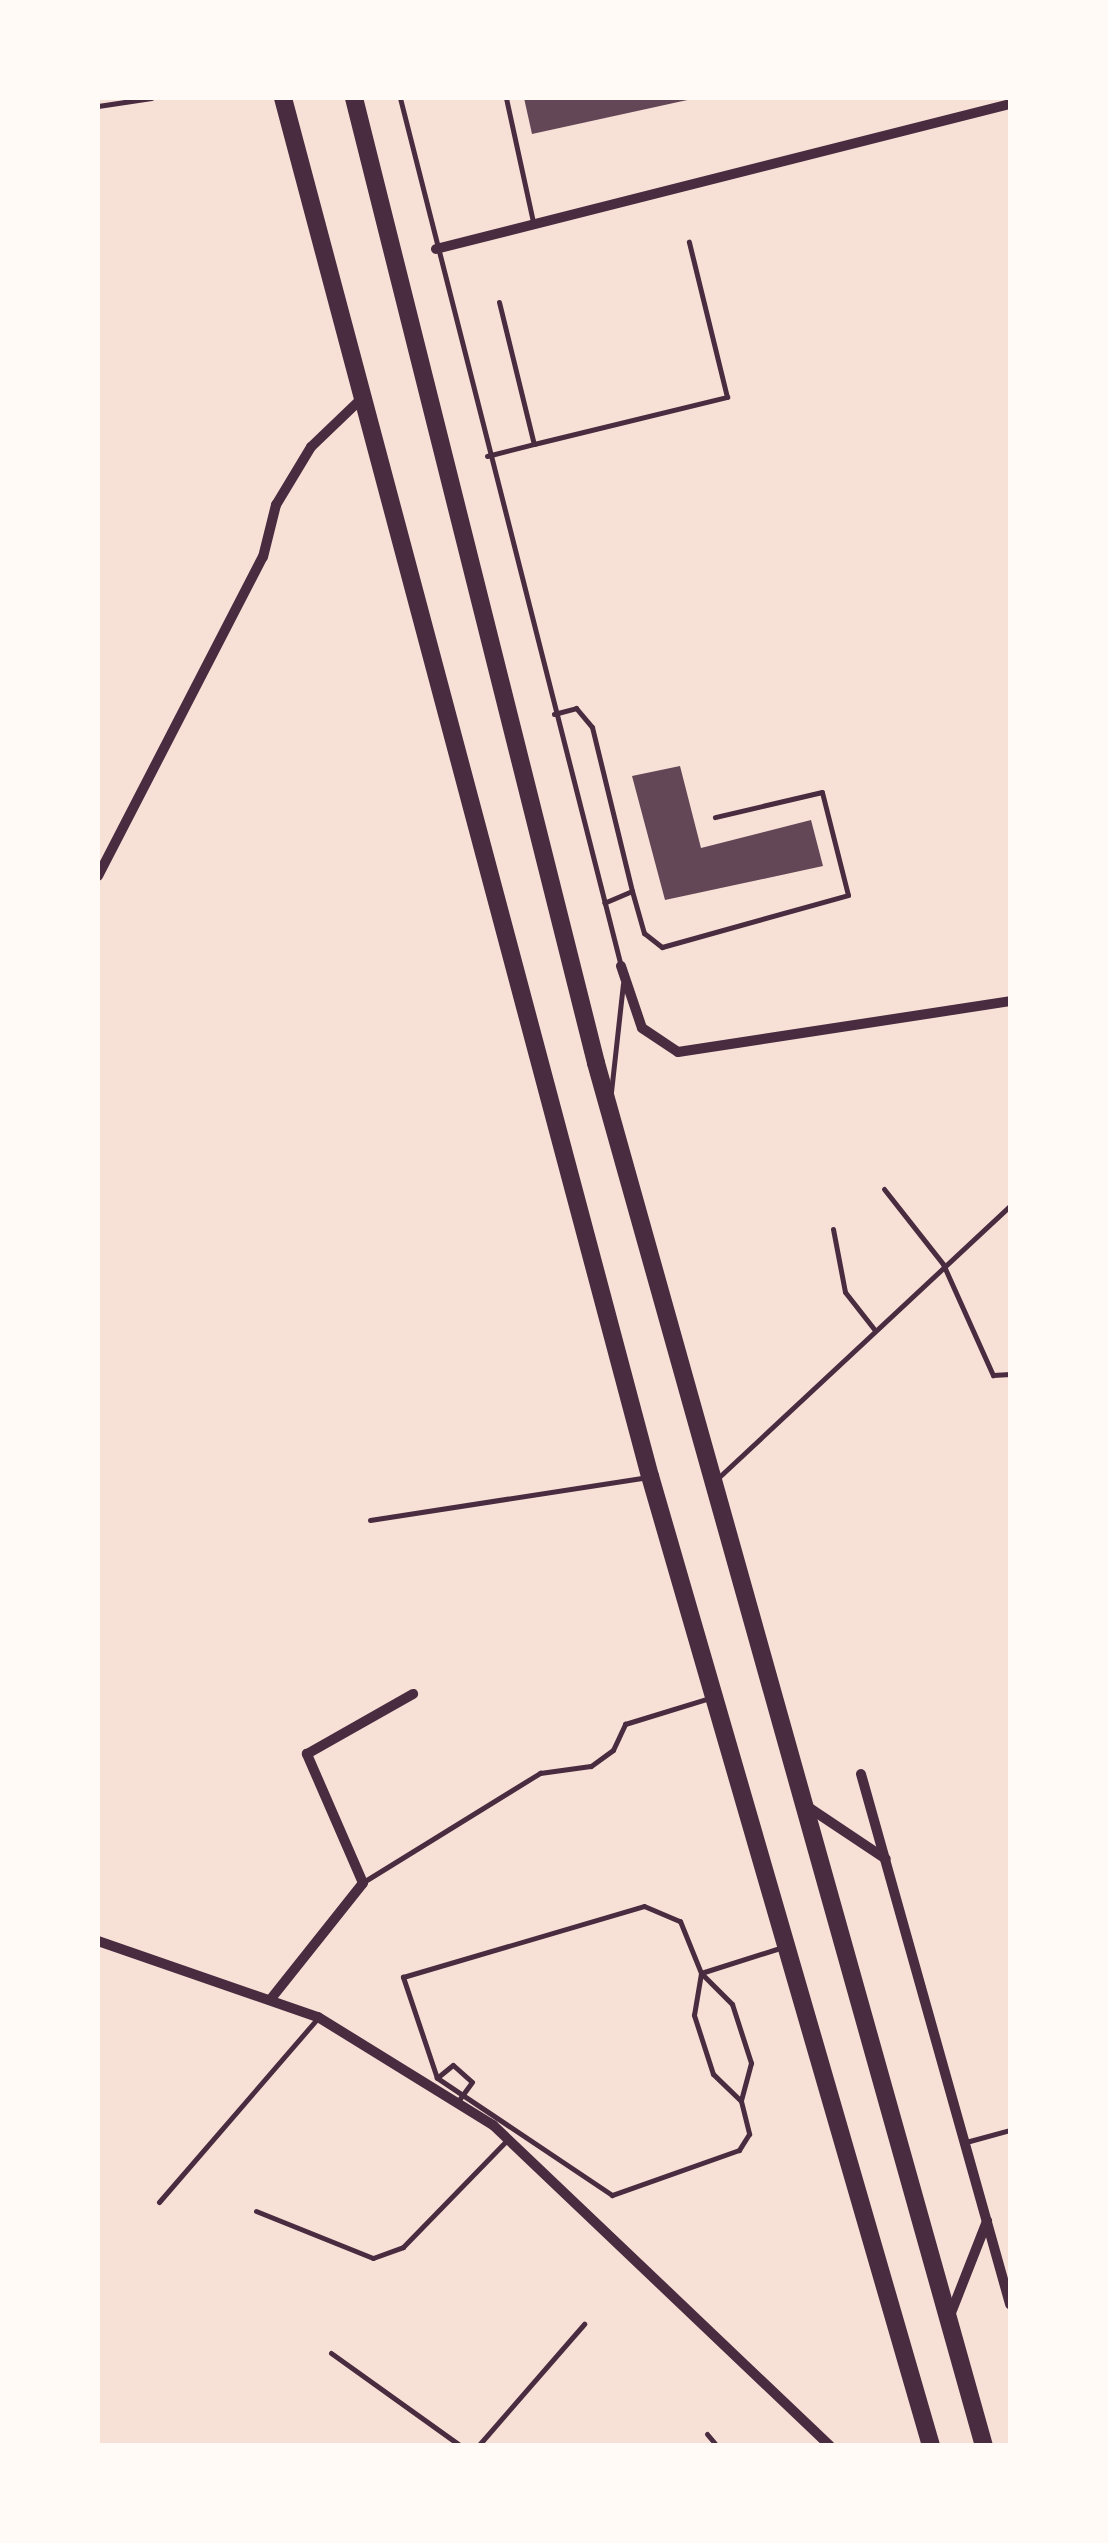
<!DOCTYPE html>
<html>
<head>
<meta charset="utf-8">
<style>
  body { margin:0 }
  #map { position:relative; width:1108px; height:2543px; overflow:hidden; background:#f7e1d7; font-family:"Source Sans 3",sans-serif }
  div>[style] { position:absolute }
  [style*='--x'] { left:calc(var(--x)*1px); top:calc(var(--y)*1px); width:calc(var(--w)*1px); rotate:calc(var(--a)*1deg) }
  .building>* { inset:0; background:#644757 }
  .service>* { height:5px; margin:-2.5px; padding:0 2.5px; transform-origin:2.5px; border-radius:2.5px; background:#4a2c40 }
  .minor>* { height:10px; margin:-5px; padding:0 5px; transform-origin:5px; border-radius:5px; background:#4a2c40 }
  .trunk>* { height:18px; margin:-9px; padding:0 9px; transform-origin:9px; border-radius:9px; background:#4a2c40 }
  span { translate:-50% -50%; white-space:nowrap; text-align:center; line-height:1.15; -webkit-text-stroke:8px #fffaf5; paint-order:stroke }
  .frame { position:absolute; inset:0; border:100px solid #fffaf5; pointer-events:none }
</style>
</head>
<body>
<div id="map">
  <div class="building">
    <div style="clip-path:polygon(524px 98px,692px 98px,692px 99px,532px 134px)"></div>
    <div style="clip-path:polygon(680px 766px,701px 848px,811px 820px,823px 866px,665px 900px,632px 776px)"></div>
  </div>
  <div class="service">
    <div style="--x:400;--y:98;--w:896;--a:75.72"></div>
    <div style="--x:506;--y:98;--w:127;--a:77.7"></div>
    <div style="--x:98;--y:106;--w:54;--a:-8.6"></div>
    <div style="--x:499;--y:302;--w:146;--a:76.2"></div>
    <div style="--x:534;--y:444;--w:199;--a:-13.7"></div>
    <div style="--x:727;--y:397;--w:160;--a:-103.8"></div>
    <div style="--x:487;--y:456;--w:49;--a:-14.3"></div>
    <div style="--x:554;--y:714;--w:23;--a:-15"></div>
    <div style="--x:576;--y:708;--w:25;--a:50"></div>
    <div style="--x:592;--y:727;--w:169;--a:76.3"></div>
    <div style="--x:632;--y:891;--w:30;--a:157"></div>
    <div style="--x:632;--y:891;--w:44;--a:74.1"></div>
    <div style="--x:644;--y:933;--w:23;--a:38"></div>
    <div style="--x:662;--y:947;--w:193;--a:-15.6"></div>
    <div style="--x:848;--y:895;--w:106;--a:-104.2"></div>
    <div style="--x:822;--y:792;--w:110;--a:166.8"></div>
    <div style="--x:611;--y:1092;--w:109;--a:-83.7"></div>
    <div style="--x:884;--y:1189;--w:95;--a:51.8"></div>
    <div style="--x:943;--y:1264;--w:122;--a:65.8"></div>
    <div style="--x:993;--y:1375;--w:17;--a:-3"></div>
    <div style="--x:833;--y:1229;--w:64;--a:79.2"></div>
    <div style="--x:845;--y:1292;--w:47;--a:51.9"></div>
    <div style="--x:718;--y:1478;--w:399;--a:-43"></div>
    <div style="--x:370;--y:1520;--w:280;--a:-8.8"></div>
    <div style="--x:365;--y:1881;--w:206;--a:-31.7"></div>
    <div style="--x:540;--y:1773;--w:51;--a:-7.8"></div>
    <div style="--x:591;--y:1766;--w:27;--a:-36"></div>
    <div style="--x:613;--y:1750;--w:29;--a:-65"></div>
    <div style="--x:625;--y:1724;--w:89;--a:-17"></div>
    <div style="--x:701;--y:1973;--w:44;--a:45"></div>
    <div style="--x:732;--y:2004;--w:62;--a:72.1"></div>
    <div style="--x:751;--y:2063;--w:39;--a:105"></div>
    <div style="--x:741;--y:2101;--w:39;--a:-136"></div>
    <div style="--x:713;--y:2074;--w:62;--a:-107.9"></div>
    <div style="--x:694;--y:2015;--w:43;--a:-80.5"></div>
    <div style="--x:438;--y:2077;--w:19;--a:-39"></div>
    <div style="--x:453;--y:2065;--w:25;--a:42"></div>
    <div style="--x:472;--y:2082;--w:26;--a:126"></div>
    <div style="--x:741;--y:2101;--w:34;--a:76"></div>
    <div style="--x:749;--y:2134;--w:19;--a:122"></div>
    <div style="--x:739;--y:2150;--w:135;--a:160.5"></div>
    <div style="--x:612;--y:2195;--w:211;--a:-146.2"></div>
    <div style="--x:437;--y:2078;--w:107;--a:-108.6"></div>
    <div style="--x:403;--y:1977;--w:251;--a:-16.4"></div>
    <div style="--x:644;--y:1906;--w:39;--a:23"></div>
    <div style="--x:680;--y:1921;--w:56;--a:68"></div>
    <div style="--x:701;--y:1973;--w:86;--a:-17.6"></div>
    <div style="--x:966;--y:2142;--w:46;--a:-15.3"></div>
    <div style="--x:159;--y:2202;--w:240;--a:-49.2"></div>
    <div style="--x:256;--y:2211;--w:126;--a:21.9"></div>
    <div style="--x:373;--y:2258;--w:32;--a:-20"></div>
    <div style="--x:403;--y:2247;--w:149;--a:-45.8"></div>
    <div style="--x:331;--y:2353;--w:160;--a:35.6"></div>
    <div style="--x:707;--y:2434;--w:16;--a:50"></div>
    <div style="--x:478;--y:2446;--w:162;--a:-49"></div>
  </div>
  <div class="minor">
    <div style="--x:436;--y:249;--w:592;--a:-14.18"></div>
    <div style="--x:98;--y:876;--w:359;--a:-62.7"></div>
    <div style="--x:263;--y:557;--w:54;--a:-76"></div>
    <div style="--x:276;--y:505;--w:68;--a:-58.9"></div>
    <div style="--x:311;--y:447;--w:69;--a:-43.8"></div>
    <div style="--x:621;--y:966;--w:65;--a:71.3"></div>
    <div style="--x:642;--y:1028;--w:43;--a:33.7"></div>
    <div style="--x:678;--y:1052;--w:336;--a:-8.7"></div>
    <div style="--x:861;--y:1774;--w:551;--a:74.3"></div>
    <div style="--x:805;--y:1805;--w:97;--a:33.7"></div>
    <div style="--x:98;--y:1941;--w:233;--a:19.1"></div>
    <div style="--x:318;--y:2017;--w:206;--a:31.7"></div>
    <div style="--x:493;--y:2125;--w:465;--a:43.6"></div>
    <div style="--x:270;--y:2000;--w:149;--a:-51.5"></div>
    <div style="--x:363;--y:1883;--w:141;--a:-113.5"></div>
    <div style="--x:307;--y:1754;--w:122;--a:-29.5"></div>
    <div style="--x:951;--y:2313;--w:99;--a:-68.6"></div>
  </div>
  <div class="trunk">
    <div style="--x:283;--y:98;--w:1426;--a:75.09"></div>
    <div style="--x:650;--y:1476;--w:1010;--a:73.84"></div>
    <div style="--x:354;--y:98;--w:995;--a:75.92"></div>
    <div style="--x:596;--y:1063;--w:1436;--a:74.33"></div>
  </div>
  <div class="frame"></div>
</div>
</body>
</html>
